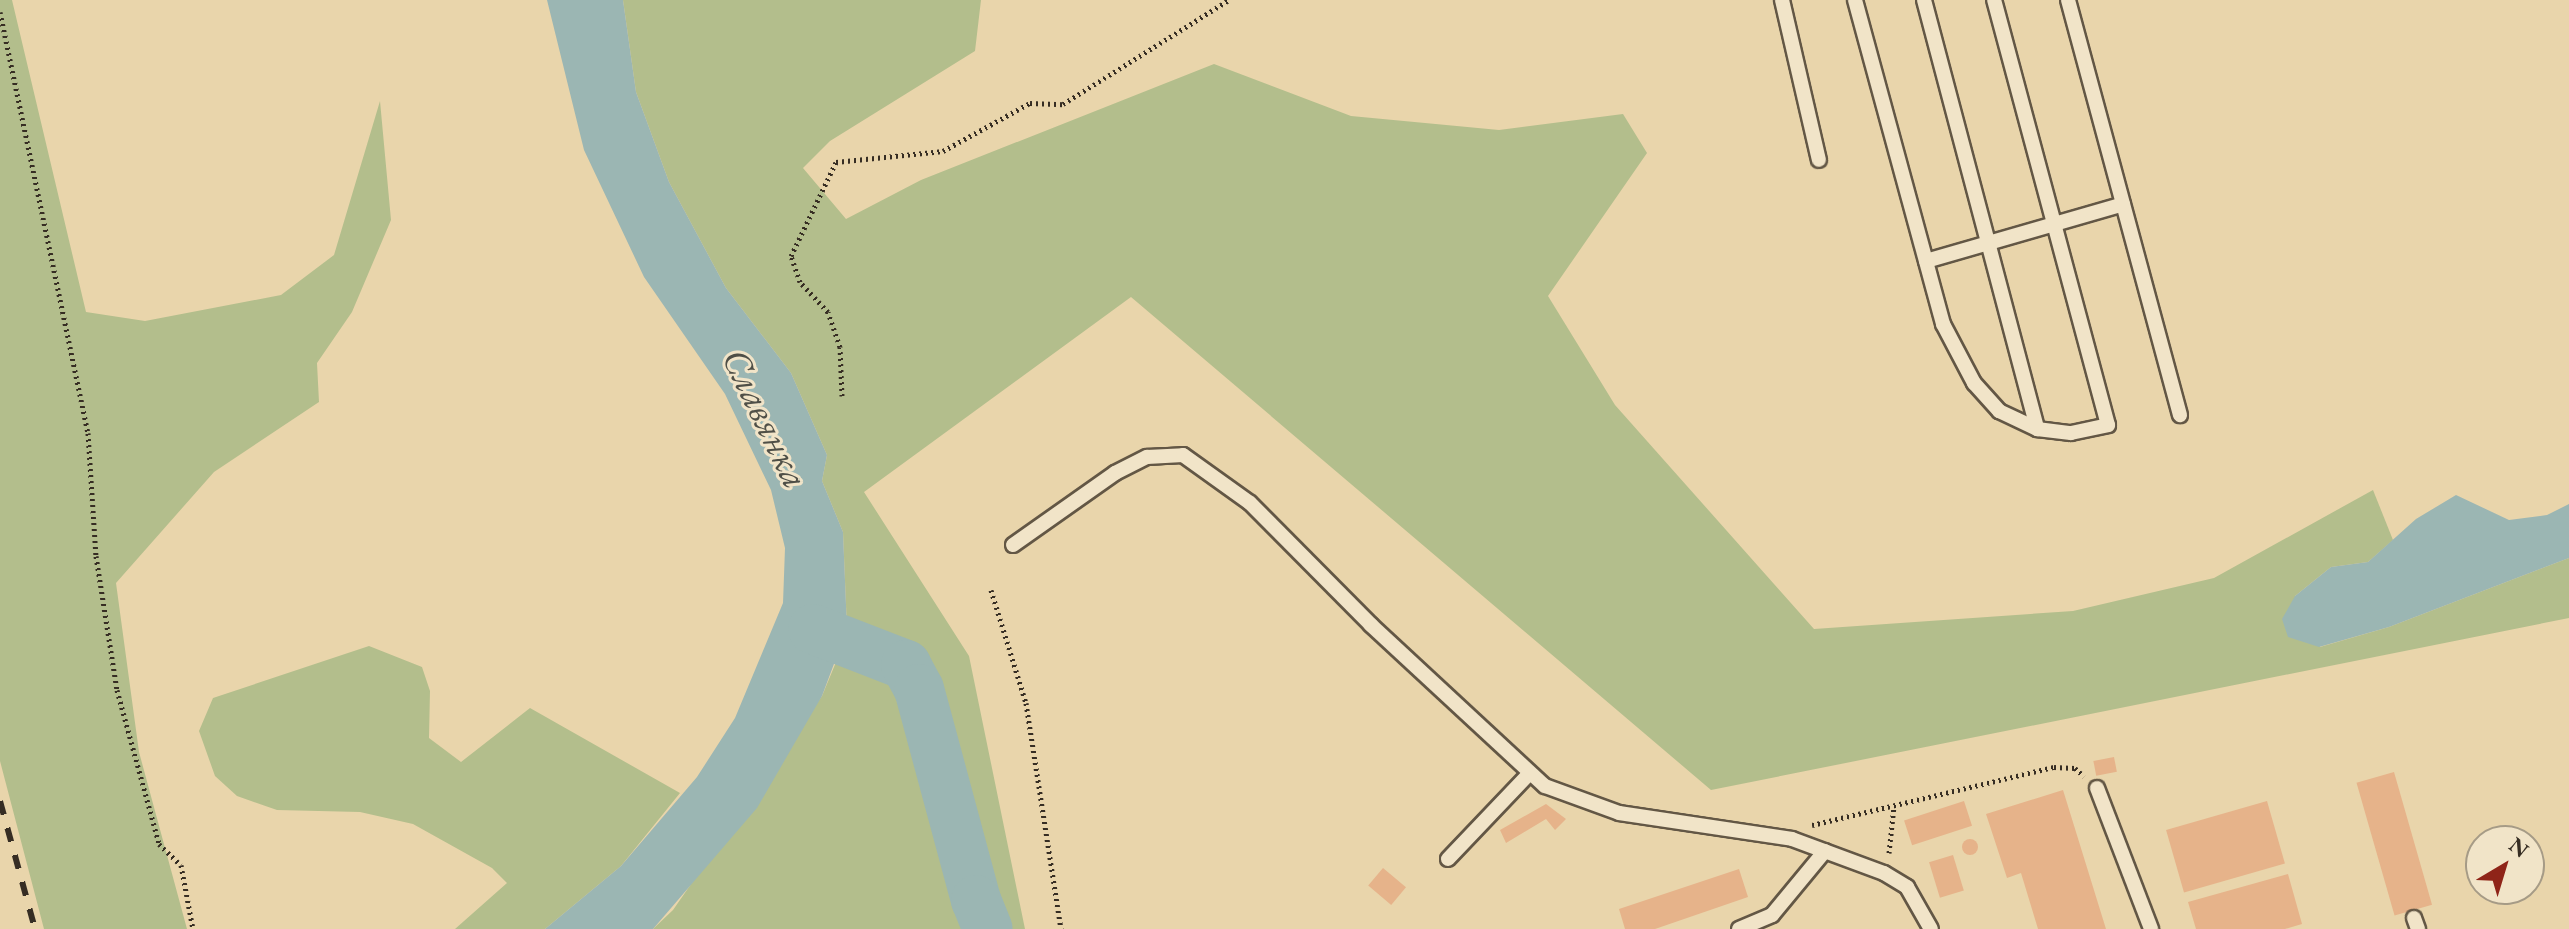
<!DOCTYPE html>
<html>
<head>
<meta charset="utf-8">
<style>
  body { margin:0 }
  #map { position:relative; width:2569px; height:929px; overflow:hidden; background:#e9d5ab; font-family:"EB Garamond",serif }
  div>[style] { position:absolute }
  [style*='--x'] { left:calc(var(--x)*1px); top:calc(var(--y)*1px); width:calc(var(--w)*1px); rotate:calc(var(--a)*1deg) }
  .green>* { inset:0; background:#b3be8c }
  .water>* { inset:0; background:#9bb6b3 }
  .river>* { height:50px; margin:-25px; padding:0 25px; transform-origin:25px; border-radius:25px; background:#9bb6b3 }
  .building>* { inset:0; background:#e6b38a; transform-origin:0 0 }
  .round { border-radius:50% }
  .path>* { height:5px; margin-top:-2.5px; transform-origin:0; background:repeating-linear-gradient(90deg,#362d23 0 2px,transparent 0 6px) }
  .roads { filter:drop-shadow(2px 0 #635745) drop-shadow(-2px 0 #635745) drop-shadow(0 2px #635745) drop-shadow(0 -2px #635745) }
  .service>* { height:14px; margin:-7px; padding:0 7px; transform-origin:7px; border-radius:7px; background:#f1e4c8 }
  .rail>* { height:6px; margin-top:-3px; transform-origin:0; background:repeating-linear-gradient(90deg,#362d23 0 14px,transparent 0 28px) }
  span { translate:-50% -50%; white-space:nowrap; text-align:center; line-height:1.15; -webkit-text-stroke:6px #f1e4c8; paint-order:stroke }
  .water-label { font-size:38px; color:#4f4f47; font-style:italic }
  .north { position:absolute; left:2465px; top:825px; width:80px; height:80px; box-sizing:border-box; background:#f1e4c8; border:2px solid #a69b86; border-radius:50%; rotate:38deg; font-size:22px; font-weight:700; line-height:32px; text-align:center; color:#362d23 }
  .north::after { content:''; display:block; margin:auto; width:28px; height:36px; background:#8f2418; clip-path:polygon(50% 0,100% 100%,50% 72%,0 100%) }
</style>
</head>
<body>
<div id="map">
  <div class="green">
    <div style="clip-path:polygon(0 0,12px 0,86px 312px,145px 321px,281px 295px,334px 255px,380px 101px,391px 220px,352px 312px,317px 363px,319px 402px,214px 472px,116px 583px,139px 752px,187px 929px,44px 929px,0 761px)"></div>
    <div style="clip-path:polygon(623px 0,981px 0,975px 51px,830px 141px,803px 168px,846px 219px,921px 180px,1214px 64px,1351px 116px,1499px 130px,1623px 114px,1647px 153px,1548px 296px,1615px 405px,1814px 629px,2073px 611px,2214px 578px,2373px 490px,2393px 540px,2368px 562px,2331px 567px,2295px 596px,2320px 647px,2389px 627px,2569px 558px,2569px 618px,1711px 790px,1131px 297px,864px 492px,969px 656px,1025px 929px,1010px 929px,991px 891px,950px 762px,935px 688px,909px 656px,847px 629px,843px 532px,822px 481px,827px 455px,791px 373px,726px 288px,669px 182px,636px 92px)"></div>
    <div style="clip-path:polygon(369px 646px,422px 667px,430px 691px,429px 738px,461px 762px,530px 708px,680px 793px,621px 866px,545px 929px,455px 929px,507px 883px,492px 868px,413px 824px,360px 812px,277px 810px,237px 796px,215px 776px,199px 731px,213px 698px)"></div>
    <div style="clip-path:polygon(841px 650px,865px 655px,909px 684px,964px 901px,976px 929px,653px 929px,673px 910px,822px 696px)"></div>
  </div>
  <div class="water">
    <div style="clip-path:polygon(547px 0,623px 0,636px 92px,669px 182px,726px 288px,791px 373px,827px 455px,822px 481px,843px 532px,847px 629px,822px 696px,757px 808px,653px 929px,545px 929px,621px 866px,697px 777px,735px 718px,783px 603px,785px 548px,771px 490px,725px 394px,644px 277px,584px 150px)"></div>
    <div style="clip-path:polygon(2456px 495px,2509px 520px,2547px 515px,2569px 504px,2569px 558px,2389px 627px,2319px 647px,2288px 637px,2282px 619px,2295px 596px,2331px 567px,2368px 562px,2416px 519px)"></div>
  </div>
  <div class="river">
    <div style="--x:813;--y:629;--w:100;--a:21.2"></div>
    <div style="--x:906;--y:665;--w:27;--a:62"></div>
    <div style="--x:919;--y:689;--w:219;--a:74.9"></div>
    <div style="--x:976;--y:900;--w:31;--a:68"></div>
  </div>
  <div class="building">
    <div style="left:2114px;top:757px;width:15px;height:21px;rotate:79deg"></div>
    <div style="left:2394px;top:772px;width:138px;height:39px;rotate:74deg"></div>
    <div style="clip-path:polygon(2063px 790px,2106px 929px,2038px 929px,2021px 873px,2007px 878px,1986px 814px)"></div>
    <div style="left:1964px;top:801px;width:26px;height:63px;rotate:72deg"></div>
    <div style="left:2267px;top:801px;width:65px;height:105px;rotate:74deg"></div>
    <div style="clip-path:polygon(1546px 804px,1566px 819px,1555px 830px,1546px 819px,1506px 843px,1500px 830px)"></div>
    <div class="round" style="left:1962px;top:839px;width:16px;height:16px"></div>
    <div style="left:1953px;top:855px;width:37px;height:25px;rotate:73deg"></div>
    <div style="left:1383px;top:868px;width:30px;height:23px;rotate:40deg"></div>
    <div style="clip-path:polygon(1739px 869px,1748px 897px,1655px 929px,1625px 929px,1619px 909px)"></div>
    <div style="clip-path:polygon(2288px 874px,2302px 924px,2285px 929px,2196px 929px,2188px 902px)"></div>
  </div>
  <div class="path">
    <div style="--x:0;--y:12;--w:430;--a:78.2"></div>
    <div style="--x:88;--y:433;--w:123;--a:86.3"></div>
    <div style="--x:96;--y:556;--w:136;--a:81.1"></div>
    <div style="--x:117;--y:690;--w:160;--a:74.7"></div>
    <div style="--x:159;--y:844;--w:30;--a:44"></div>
    <div style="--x:181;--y:865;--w:65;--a:79.4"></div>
    <div style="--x:842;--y:396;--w:49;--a:-92.3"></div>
    <div style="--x:840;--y:347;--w:37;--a:-109"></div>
    <div style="--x:828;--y:312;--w:41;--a:-133"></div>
    <div style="--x:800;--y:282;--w:28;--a:-109"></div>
    <div style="--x:791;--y:256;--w:104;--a:-64.4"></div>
    <div style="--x:836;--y:162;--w:108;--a:-5.9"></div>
    <div style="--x:943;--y:151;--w:99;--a:-28.9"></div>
    <div style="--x:1030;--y:103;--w:33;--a:2"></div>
    <div style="--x:1063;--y:104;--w:196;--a:-32.1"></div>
    <div style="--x:991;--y:590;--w:118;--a:72.8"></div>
    <div style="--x:1026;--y:703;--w:229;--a:81.2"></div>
    <div style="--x:1812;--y:825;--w:249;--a:-13.5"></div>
    <div style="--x:2054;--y:767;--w:21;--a:3"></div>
    <div style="--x:2075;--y:768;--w:12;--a:42"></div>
    <div style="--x:1889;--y:853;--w:47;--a:-83.9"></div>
  </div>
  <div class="roads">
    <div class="service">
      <div style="--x:1782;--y:0;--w:164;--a:77"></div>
      <div style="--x:1855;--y:0;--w:336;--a:74.8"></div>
      <div style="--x:1943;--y:324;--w:67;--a:62.3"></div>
      <div style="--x:1974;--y:383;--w:38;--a:48"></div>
      <div style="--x:1999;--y:411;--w:42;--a:25.3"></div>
      <div style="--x:2037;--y:429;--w:34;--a:7"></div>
      <div style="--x:2071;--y:433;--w:38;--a:-12"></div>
      <div style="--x:2108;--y:425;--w:440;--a:-105"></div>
      <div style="--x:1924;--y:0;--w:444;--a:75.2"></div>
      <div style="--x:2068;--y:0;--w:430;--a:74.9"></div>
      <div style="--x:1926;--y:261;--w:205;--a:-16.1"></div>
      <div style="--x:1013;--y:545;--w:125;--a:-35.2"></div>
      <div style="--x:1115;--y:473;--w:36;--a:-27"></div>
      <div style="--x:1147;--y:457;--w:36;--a:-3"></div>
      <div style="--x:1183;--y:455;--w:82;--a:35.6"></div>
      <div style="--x:1250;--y:503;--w:172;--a:45.2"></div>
      <div style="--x:1371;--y:625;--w:237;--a:42.8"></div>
      <div style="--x:1545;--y:786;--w:79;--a:20"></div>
      <div style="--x:1619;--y:813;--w:175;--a:8.5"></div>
      <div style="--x:1792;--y:839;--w:98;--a:20.3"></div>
      <div style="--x:1884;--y:873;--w:27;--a:31"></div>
      <div style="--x:1907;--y:887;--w:48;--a:60.3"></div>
      <div style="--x:2097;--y:788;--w:151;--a:69"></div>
      <div style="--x:1448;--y:859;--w:117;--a:-46.4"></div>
      <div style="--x:2414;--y:918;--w:12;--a:70"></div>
      <div style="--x:1739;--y:929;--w:36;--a:-23"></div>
      <div style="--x:1772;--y:915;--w:83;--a:-50.4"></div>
    </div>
  </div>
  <div class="rail">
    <div style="--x:0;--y:801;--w:133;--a:74.7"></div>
  </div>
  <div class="water-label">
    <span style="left:766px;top:418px;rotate:64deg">Славянка</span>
  </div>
  <div class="north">N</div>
</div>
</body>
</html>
